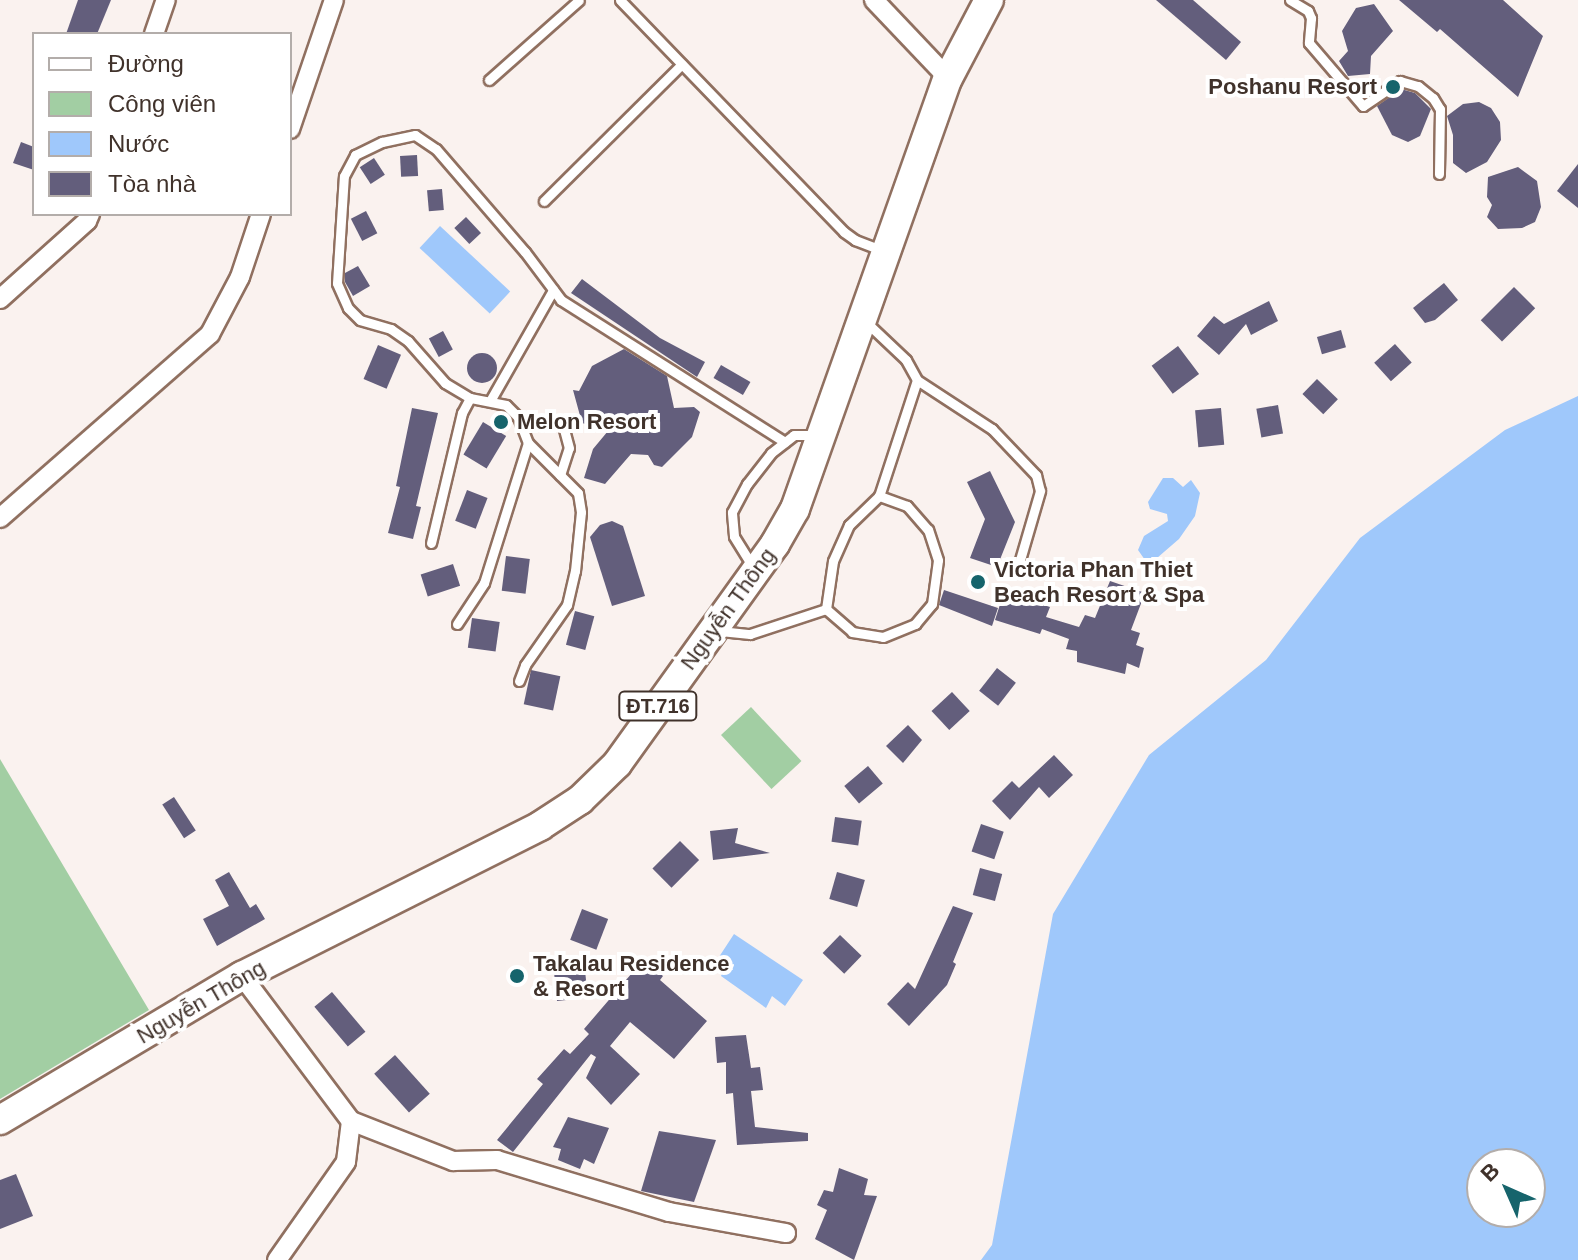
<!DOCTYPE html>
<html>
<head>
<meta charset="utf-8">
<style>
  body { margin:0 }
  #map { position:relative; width:1578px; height:1260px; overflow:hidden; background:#faf2ef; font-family:Arial,sans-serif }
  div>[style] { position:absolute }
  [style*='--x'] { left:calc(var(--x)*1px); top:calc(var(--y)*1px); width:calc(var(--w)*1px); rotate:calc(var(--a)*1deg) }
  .green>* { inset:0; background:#a2cea3; transform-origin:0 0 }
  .water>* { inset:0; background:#9fc8fb; transform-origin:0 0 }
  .building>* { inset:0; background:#635e7c; transform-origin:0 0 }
  .round { border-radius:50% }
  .roads { filter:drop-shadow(2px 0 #907060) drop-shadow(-2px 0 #907060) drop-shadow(0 2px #907060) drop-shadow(0 -2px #907060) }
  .service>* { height:9px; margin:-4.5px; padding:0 4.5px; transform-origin:4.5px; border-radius:4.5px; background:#fff }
  .minor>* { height:18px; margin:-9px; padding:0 9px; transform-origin:9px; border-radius:9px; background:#fff }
  .primary>* { height:28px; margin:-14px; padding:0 14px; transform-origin:14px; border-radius:14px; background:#fff }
  .dots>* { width:22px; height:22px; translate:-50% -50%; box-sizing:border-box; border:4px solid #fff; border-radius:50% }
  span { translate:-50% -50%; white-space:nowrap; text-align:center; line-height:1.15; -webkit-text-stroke:8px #fff; paint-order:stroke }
  .shield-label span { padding:2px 6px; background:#fff; border:2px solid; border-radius:6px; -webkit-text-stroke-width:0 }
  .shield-label { font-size:20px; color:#40322b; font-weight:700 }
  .poi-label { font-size:22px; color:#40322b; font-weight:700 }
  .right { translate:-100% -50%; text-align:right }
  .left { translate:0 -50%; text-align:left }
  .street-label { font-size:22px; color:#40322b }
  .legend { position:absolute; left:32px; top:32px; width:260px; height:184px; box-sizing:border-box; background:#fff; border:2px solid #b3adaa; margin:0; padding:10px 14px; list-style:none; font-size:24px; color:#40322b }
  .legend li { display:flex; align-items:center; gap:16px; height:40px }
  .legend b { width:40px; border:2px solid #b3adaa }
  .north { position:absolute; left:1466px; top:1148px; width:80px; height:80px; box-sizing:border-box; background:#fff; border:2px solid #b3adaa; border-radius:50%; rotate:315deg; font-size:22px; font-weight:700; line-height:32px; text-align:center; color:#40322b }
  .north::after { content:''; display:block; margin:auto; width:28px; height:36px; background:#16646c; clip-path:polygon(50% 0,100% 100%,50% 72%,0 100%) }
</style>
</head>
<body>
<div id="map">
  <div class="green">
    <div style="left:751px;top:707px;width:74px;height:41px;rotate:47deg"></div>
    <div style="clip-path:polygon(0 759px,149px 1010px,0 1099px)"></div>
  </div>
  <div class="water">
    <div style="left:440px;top:226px;width:96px;height:30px;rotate:43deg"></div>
    <div style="clip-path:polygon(evenodd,1578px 396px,1578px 1260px,981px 1260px,992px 1245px,1053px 914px,1149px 755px,1266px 660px,1360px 538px,1505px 430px,1578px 396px,1530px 1164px,1530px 1212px,1482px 1212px,1482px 1164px,1530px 1164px)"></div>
    <div style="clip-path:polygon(1163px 478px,1173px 478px,1183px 487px,1191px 480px,1200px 493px,1195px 516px,1179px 539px,1157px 558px,1145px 560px,1138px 550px,1144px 536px,1168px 521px,1167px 514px,1150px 509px,1148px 502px)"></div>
    <div style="clip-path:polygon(734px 934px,803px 980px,785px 1006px,772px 996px,766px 1008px,721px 976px,726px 964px,717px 960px)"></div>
  </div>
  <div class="building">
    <div style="clip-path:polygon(78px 0,111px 0,97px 34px,66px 34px)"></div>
    <div style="clip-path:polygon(1156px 0,1193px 0,1241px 42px,1226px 60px)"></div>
    <div style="clip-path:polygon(1399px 0,1503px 0,1543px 36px,1518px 97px,1440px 29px,1437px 32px)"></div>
    <div style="clip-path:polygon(1374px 4px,1393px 31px,1371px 56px,1370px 74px,1348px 76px,1339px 61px,1348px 51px,1342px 31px,1356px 8px)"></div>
    <div style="clip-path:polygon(1401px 89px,1415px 93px,1431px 109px,1420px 136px,1408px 142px,1392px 135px,1377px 106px)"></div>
    <div style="clip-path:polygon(1479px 102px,1491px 108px,1500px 122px,1501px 140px,1487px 162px,1466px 173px,1453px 163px,1453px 135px,1447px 116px,1463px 104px)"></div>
    <div style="clip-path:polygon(21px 142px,34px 147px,34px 170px,13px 163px)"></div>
    <div style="left:417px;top:155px;width:21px;height:17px;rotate:87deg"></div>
    <div style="left:374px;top:158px;width:20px;height:17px;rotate:57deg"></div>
    <div style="clip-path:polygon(1578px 164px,1578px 208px,1557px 191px)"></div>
    <div style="clip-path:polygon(1518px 167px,1537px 181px,1541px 207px,1535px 222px,1522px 228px,1498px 229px,1487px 217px,1492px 205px,1487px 197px,1488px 177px)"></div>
    <div style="left:442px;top:189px;width:21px;height:15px;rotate:85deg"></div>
    <div style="left:366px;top:211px;width:25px;height:17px;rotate:63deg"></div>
    <div style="left:466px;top:217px;width:22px;height:16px;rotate:47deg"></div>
    <div style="clip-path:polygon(358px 266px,370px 286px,353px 296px,345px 282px,345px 273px)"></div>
    <div style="clip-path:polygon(582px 279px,660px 338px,705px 362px,697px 377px,571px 293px)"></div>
    <div style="clip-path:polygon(1444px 283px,1458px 300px,1435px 320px,1425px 323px,1413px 308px)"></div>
    <div style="left:1514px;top:287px;width:30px;height:47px;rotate:45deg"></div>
    <div style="clip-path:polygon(1269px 301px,1278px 321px,1251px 335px,1246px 324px,1219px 355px,1197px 336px,1214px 316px,1224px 324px)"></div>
    <div style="left:1341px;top:330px;width:18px;height:25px;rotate:74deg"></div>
    <div style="left:443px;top:331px;width:21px;height:16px;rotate:62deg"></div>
    <div style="left:1395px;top:344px;width:25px;height:28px;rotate:48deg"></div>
    <div style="left:378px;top:345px;width:25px;height:37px;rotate:23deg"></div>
    <div style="left:1178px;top:346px;width:35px;height:33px;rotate:53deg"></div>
    <div style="clip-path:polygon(624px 349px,667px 376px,674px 408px,694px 407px,700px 412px,692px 437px,662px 467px,654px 465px,648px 455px,631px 454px,605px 484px,584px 478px,593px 449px,608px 431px,582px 423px,573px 390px,579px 391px,592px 366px)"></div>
    <div class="round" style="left:467px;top:353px;width:30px;height:30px"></div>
    <div style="left:721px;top:365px;width:34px;height:15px;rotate:30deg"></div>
    <div style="left:1317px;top:379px;width:29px;height:21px;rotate:44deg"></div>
    <div style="left:1278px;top:405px;width:29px;height:22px;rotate:80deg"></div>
    <div style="clip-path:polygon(412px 408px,438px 413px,416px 506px,421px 507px,413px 539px,388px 533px,400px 487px,396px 486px)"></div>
    <div style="left:1221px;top:408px;width:37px;height:26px;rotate:85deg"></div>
    <div style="left:483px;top:422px;width:27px;height:38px;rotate:31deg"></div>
    <div style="clip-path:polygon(990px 471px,1015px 522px,997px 567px,970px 558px,985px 519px,967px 482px)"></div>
    <div style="left:467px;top:490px;width:22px;height:33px;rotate:21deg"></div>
    <div style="clip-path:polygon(612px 521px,623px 526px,645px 596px,612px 606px,590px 537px,600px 525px)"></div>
    <div style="left:506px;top:556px;width:24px;height:35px;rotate:7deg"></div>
    <div style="left:453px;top:564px;width:23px;height:34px;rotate:72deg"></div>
    <div style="clip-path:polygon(1110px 581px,1145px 593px,1131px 630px,1140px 633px,1136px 645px,1144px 648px,1139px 668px,1127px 663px,1125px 674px,1077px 662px,1077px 651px,1066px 649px,1069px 639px,1042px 629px,1040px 634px,995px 620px,1004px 592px,1050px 607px,1046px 617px,1079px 627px,1085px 615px,1095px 618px)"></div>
    <div style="clip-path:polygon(944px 590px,998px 608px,992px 626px,939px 605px)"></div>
    <div style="left:575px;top:611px;width:20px;height:35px;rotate:15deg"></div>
    <div style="left:472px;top:618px;width:28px;height:30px;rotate:8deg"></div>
    <div style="left:997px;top:668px;width:24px;height:29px;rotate:38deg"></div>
    <div style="left:531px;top:670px;width:30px;height:35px;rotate:12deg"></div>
    <div style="left:952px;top:692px;width:26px;height:28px;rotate:47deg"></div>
    <div style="clip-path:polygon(908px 725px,922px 740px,903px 763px,886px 746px)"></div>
    <div style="clip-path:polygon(1054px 755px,1073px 775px,1049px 798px,1039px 787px,1010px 820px,992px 801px,1012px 781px,1019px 788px)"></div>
    <div style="left:868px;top:766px;width:23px;height:31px;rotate:50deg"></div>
    <div style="left:174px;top:797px;width:40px;height:14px;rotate:57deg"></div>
    <div style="left:835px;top:817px;width:27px;height:25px;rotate:8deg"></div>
    <div style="left:981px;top:824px;width:24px;height:29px;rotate:19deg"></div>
    <div style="clip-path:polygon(738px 828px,735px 843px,770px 853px,713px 860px,710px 831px)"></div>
    <div style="left:680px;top:841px;width:27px;height:39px;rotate:45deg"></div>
    <div style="left:980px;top:868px;width:23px;height:28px;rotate:15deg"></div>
    <div style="clip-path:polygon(229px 872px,250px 908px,256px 904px,265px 919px,217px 946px,203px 919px,229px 906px,215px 880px)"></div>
    <div style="left:837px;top:872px;width:29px;height:28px;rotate:16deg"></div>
    <div style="clip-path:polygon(953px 906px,973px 913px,953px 962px,956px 964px,947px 985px,909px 1026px,887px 1004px,908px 982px,915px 989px)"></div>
    <div style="left:582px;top:909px;width:28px;height:33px;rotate:21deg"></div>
    <div style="left:840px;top:935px;width:30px;height:25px;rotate:44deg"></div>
    <div style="clip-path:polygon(644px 959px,663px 976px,660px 980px,707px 1021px,674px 1059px,630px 1022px,610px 1046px,640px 1074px,611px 1105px,586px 1078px,596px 1057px,591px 1054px,513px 1152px,497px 1140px,543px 1084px,537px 1079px,564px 1049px,570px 1054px,589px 1034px,584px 1029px)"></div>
    <div style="left:584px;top:961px;width:37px;height:31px;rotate:84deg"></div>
    <div style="left:332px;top:992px;width:52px;height:23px;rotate:50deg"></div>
    <div style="clip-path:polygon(746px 1035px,751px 1068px,760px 1067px,763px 1090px,751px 1091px,755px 1127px,808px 1133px,808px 1141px,737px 1145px,733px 1093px,726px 1094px,726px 1062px,717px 1063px,715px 1037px)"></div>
    <div style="left:395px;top:1055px;width:52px;height:28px;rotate:48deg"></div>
    <div style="clip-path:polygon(568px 1117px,609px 1128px,594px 1164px,584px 1159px,580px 1169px,558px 1160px,561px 1149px,553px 1147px)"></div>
    <div style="clip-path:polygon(659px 1131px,716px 1140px,694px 1202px,641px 1191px)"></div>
    <div style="clip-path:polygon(839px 1168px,868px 1179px,864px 1195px,877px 1196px,854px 1260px,815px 1239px,827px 1210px,817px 1205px,824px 1190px,833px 1192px)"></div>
    <div style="clip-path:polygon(16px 1174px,33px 1216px,0 1229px,0 1180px)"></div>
  </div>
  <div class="roads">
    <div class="service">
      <div style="--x:620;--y:0;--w:322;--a:46"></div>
      <div style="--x:844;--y:232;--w:14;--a:36"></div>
      <div style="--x:855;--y:240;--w:28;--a:21"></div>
      <div style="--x:1290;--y:0;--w:21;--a:31"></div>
      <div style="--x:1308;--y:11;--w:8;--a:67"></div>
      <div style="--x:1311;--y:18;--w:25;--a:95"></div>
      <div style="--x:1309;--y:43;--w:83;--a:49.4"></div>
      <div style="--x:1363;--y:106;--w:45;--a:-34"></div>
      <div style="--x:1400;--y:81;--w:19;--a:16"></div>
      <div style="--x:1418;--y:86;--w:19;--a:39"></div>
      <div style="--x:1433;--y:98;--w:13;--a:58"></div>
      <div style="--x:1440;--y:109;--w:65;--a:90.9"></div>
      <div style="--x:489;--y:80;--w:120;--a:-41.6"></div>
      <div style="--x:544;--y:201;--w:194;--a:-44.8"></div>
      <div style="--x:866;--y:322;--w:55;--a:43.5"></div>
      <div style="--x:906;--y:360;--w:23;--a:61"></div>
      <div style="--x:917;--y:380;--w:122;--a:108.1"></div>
      <div style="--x:917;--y:380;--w:90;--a:33.2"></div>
      <div style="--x:992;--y:429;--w:64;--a:46.3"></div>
      <div style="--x:1036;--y:475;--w:16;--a:76"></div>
      <div style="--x:1040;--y:491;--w:82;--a:106.2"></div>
      <div style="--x:490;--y:401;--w:128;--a:-60.4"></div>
      <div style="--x:560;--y:475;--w:28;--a:-72"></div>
      <div style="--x:569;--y:448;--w:27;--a:-105"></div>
      <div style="--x:431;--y:543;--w:134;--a:-76.6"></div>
      <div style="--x:462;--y:413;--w:17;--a:-62"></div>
      <div style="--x:753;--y:567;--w:36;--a:-122"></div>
      <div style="--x:734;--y:536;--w:24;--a:-95"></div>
      <div style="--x:732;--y:512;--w:32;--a:-62"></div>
      <div style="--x:747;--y:484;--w:39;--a:-52"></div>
      <div style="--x:771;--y:453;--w:29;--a:-38"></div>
      <div style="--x:794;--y:435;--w:25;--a:0"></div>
      <div style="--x:457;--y:624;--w:49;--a:-56.6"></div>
      <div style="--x:484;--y:583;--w:147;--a:-72.6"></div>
      <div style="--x:720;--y:631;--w:30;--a:6"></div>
      <div style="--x:750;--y:634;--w:80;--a:-18.2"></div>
      <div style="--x:826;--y:609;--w:35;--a:41"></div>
      <div style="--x:852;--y:632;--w:31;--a:9"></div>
      <div style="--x:883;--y:637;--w:35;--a:-22"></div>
      <div style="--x:915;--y:624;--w:26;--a:-50"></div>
      <div style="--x:932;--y:604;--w:44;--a:-82.2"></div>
      <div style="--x:938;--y:560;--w:32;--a:-108"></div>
      <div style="--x:928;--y:530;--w:32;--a:-131"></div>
      <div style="--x:907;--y:506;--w:30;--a:-160"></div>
      <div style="--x:879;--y:496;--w:42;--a:136"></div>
      <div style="--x:849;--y:525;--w:39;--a:114"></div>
      <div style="--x:833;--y:561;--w:49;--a:98.3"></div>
      <div style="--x:519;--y:681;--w:17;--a:-69"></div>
      <div style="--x:525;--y:665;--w:73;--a:-55"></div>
      <div style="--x:567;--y:605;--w:35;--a:-77"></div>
      <div style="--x:575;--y:571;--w:59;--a:-84.2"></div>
      <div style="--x:581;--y:512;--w:19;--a:-99"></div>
      <div style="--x:578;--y:493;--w:71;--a:-135"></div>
      <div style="--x:528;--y:443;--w:28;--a:-111"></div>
      <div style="--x:518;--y:417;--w:17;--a:-135"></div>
      <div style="--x:506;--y:405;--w:37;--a:-169"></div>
      <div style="--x:470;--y:398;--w:29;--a:-149"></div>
      <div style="--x:445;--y:383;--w:56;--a:-131.4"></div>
      <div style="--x:408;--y:341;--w:21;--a:-145"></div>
      <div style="--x:391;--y:329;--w:32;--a:-164"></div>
      <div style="--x:360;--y:320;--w:17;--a:-135"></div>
      <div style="--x:348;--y:308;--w:27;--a:-114"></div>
      <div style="--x:337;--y:283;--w:107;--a:-86.3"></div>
      <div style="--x:344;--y:176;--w:24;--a:-62"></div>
      <div style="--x:355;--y:155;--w:30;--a:-26"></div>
      <div style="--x:382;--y:142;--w:34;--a:-12"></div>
      <div style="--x:415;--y:135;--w:25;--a:34"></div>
      <div style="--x:436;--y:149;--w:136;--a:49.2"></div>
      <div style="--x:525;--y:252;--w:60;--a:53.1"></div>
      <div style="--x:561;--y:300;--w:265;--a:32.4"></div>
    </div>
    <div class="minor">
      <div style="--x:874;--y:0;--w:108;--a:46.5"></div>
      <div style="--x:154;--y:34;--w:36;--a:-71"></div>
      <div style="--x:290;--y:129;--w:136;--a:-71.2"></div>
      <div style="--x:0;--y:299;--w:117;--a:-41.9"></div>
      <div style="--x:87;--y:221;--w:8;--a:-67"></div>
      <div style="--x:0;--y:518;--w:279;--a:-41.2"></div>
      <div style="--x:210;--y:334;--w:64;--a:-62.2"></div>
      <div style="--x:240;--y:277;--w:66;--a:-71.6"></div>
      <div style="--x:242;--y:976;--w:181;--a:53.1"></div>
      <div style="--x:351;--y:1121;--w:41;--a:97"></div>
      <div style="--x:346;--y:1162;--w:120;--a:125.1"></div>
      <div style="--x:351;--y:1121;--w:110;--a:21.4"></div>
      <div style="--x:453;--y:1161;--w:44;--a:-1.3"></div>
      <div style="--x:497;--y:1160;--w:180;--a:16.8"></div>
      <div style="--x:669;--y:1212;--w:119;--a:10.2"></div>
    </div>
    <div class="primary">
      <div style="--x:0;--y:1120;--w:282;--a:-30.8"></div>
      <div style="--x:242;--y:976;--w:334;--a:-26.7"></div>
      <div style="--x:540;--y:826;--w:48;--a:-33"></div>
      <div style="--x:580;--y:800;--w:52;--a:-44.2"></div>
      <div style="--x:617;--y:764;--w:271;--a:-54.3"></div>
      <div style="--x:775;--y:544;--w:40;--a:-60.3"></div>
      <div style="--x:795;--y:509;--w:457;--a:-70.5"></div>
      <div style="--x:948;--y:78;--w:88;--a:-62.3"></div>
    </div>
  </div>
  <div class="dots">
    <div style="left:1393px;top:87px;background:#16646c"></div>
    <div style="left:501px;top:422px;background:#16646c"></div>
    <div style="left:978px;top:582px;background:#16646c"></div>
    <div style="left:517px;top:976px;background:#16646c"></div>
  </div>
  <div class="shield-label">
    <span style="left:658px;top:706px">ĐT.716</span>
  </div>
  <div class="poi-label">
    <span class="right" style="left:1377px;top:87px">Poshanu Resort</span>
    <span class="left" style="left:517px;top:422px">Melon Resort</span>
    <span class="left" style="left:994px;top:582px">Victoria Phan Thiet<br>Beach Resort &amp; Spa</span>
    <span class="left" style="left:533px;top:976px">Takalau Residence<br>&amp; Resort</span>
  </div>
  <div class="street-label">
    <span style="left:728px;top:609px;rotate:-54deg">Nguyễn Thông</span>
    <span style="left:201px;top:1002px;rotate:-30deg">Nguyễn Thông</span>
  </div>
  <ul class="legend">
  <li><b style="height:10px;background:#fff"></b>Đường</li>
  <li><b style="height:22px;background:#a2cea3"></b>Công viên</li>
  <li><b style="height:22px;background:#9fc8fb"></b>Nước</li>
  <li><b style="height:22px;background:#635e7c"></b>Tòa nhà</li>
  </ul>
  <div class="north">B</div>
</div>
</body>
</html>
